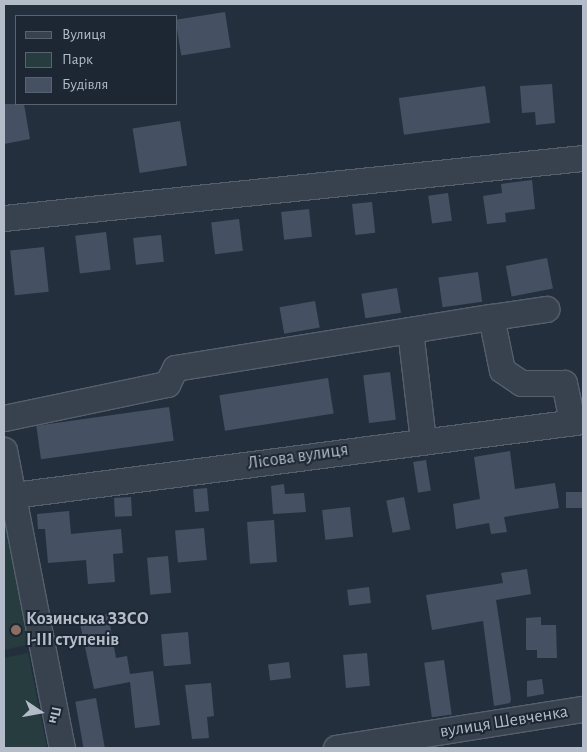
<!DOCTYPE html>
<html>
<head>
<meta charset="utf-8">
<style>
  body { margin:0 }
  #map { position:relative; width:587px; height:752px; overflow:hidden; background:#242f3e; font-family:"Alegreya Sans",sans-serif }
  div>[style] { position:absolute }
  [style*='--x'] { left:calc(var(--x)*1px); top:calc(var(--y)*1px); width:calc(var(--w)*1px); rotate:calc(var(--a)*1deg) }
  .green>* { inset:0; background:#263c3f }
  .building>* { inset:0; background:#455162; transform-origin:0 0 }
  .roads { filter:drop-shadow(1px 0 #565f6c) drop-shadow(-1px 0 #565f6c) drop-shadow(0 1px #565f6c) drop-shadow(0 -1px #565f6c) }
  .minor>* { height:25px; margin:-12.5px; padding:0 12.5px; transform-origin:12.5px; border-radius:12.5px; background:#38414e }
  .dots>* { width:14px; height:14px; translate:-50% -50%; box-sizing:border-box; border:2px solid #1d2633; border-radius:50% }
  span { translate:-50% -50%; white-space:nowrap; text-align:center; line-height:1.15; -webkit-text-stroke:4px #1d2633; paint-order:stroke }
  .street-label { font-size:18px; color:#b4bcc9 }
  .poi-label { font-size:18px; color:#b4bcc9; font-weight:700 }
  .left { translate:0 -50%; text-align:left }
  .frame { position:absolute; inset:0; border:5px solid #b4bcc9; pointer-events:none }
  .legend { position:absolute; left:15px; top:15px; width:162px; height:90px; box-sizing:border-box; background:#1d2633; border:1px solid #59626f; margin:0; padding:6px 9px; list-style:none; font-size:15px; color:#b4bcc9 }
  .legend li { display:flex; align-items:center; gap:10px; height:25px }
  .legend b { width:25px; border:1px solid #59626f }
  .north { position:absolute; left:15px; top:687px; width:50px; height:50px; -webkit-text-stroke:4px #1d2633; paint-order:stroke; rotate:102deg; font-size:14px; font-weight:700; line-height:20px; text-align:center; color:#b4bcc9 }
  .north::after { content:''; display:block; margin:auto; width:18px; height:22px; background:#b4bcc9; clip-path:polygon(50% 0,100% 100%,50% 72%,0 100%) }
</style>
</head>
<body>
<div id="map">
  <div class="green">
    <div style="clip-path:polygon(4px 517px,31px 644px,4px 650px)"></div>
    <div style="clip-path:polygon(28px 653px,47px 748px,4px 748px,4px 658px)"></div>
  </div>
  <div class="building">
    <div style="left:225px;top:12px;width:36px;height:50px;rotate:81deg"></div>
    <div style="clip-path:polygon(552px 84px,555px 123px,536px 125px,535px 112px,522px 113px,520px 86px)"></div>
    <div style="left:485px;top:86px;width:37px;height:87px;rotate:82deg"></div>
    <div style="clip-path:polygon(4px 104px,24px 104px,30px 139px,4px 144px)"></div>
    <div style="left:180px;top:121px;width:45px;height:48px;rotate:81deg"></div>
    <div style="clip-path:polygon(532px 180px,535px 209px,505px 213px,506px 222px,487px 224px,483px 196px,502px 193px,501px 184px)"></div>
    <div style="left:448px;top:193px;width:28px;height:20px;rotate:82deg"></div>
    <div style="left:372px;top:202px;width:31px;height:20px;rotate:84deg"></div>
    <div style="left:309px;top:209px;width:28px;height:28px;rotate:84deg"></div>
    <div style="left:239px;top:219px;width:32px;height:28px;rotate:83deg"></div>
    <div style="left:106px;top:232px;width:38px;height:31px;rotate:83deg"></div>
    <div style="left:161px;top:235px;width:27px;height:28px;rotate:84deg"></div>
    <div style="left:44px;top:247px;width:45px;height:34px;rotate:84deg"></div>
    <div style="left:547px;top:258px;width:31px;height:42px;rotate:79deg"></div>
    <div style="left:478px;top:272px;width:30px;height:40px;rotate:82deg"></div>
    <div style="left:397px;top:288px;width:25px;height:36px;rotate:81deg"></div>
    <div style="left:315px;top:301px;width:27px;height:36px;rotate:80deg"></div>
    <div style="left:390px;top:372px;width:48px;height:27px;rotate:83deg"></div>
    <div style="left:328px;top:378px;width:36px;height:110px;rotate:81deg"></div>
    <div style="left:169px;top:407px;width:34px;height:134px;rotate:82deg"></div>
    <div style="clip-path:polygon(510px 451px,515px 489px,555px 483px,559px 508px,504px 517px,507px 532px,491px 534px,489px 523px,456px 529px,453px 504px,480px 499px,474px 457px)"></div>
    <div style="left:426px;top:460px;width:31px;height:13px;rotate:81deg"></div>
    <div style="clip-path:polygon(284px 484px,285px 494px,304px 493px,306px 512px,273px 514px,271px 486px)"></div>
    <div style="left:207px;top:488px;width:23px;height:14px;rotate:85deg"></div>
    <div style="left:583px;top:492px;width:16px;height:17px;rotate:90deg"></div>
    <div style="left:131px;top:497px;width:19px;height:17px;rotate:87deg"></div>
    <div style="left:404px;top:497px;width:33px;height:18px;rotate:79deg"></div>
    <div style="left:350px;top:507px;width:30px;height:28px;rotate:84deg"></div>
    <div style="clip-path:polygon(69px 511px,71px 534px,121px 529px,123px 553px,113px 554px,115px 582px,88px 584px,86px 560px,48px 563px,45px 529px,38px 529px,37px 514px)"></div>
    <div style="left:274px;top:520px;width:42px;height:27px;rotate:86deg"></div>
    <div style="left:204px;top:528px;width:32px;height:29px;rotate:85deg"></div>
    <div style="left:168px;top:556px;width:37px;height:21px;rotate:85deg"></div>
    <div style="clip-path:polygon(527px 569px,531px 594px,496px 600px,511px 699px,510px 703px,494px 706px,483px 621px,432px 630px,426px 595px,503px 583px,501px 573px)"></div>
    <div style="left:369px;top:587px;width:16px;height:22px;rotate:83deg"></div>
    <div style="clip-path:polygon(108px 614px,116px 658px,127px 656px,130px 674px,153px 671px,160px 725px,135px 728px,130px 682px,94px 689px,79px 619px)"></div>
    <div style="clip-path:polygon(541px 617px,541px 625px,556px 625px,557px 658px,537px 658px,537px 650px,526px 650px,526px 618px)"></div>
    <div style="left:188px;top:632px;width:32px;height:27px;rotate:85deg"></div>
    <div style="left:367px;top:653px;width:33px;height:24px;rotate:85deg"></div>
    <div style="left:444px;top:660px;width:55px;height:20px;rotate:82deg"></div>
    <div style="left:289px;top:662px;width:16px;height:21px;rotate:83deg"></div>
    <div style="clip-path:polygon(542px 679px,544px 694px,527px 697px,527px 681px)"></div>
    <div style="clip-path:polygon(211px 683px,214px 716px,207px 717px,209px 738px,192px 739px,185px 685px)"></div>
    <div style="left:96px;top:698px;width:51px;height:21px;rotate:80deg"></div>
  </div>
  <div class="roads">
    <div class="minor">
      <div style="--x:4;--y:218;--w:582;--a:-5.92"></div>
      <div style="--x:491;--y:317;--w:56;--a:-8.3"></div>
      <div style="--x:410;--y:330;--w:111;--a:83.3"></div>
      <div style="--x:4;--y:418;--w:167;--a:-11.8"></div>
      <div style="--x:167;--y:384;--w:18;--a:-63"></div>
      <div style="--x:175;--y:368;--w:320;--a:-9.2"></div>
      <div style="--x:491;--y:317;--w:54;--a:78.3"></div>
      <div style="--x:502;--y:370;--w:23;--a:34"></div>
      <div style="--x:521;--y:383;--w:43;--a:0"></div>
      <div style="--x:564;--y:383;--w:40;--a:78"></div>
      <div style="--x:4;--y:450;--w:304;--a:79"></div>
      <div style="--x:14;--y:495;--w:574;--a:-7.41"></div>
      <div style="--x:336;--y:748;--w:250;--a:-9"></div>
    </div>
  </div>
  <div class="dots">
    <div style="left:16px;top:630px;background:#8d6e63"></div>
  </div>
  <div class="street-label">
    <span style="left:298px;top:457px;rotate:-8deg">Лісова вулиця</span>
    <span style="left:504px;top:722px;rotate:-9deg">вулиця Шевченка</span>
  </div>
  <div class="poi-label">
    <span class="left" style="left:26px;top:630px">Козинська ЗЗСО<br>І-ІІІ ступенів</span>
  </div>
  <div class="frame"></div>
  <ul class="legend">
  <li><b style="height:6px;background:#38414e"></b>Вулиця</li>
  <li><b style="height:14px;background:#263c3f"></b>Парк</li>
  <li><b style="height:14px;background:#455162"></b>Будівля</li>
  </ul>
  <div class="north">Пн</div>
</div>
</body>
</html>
